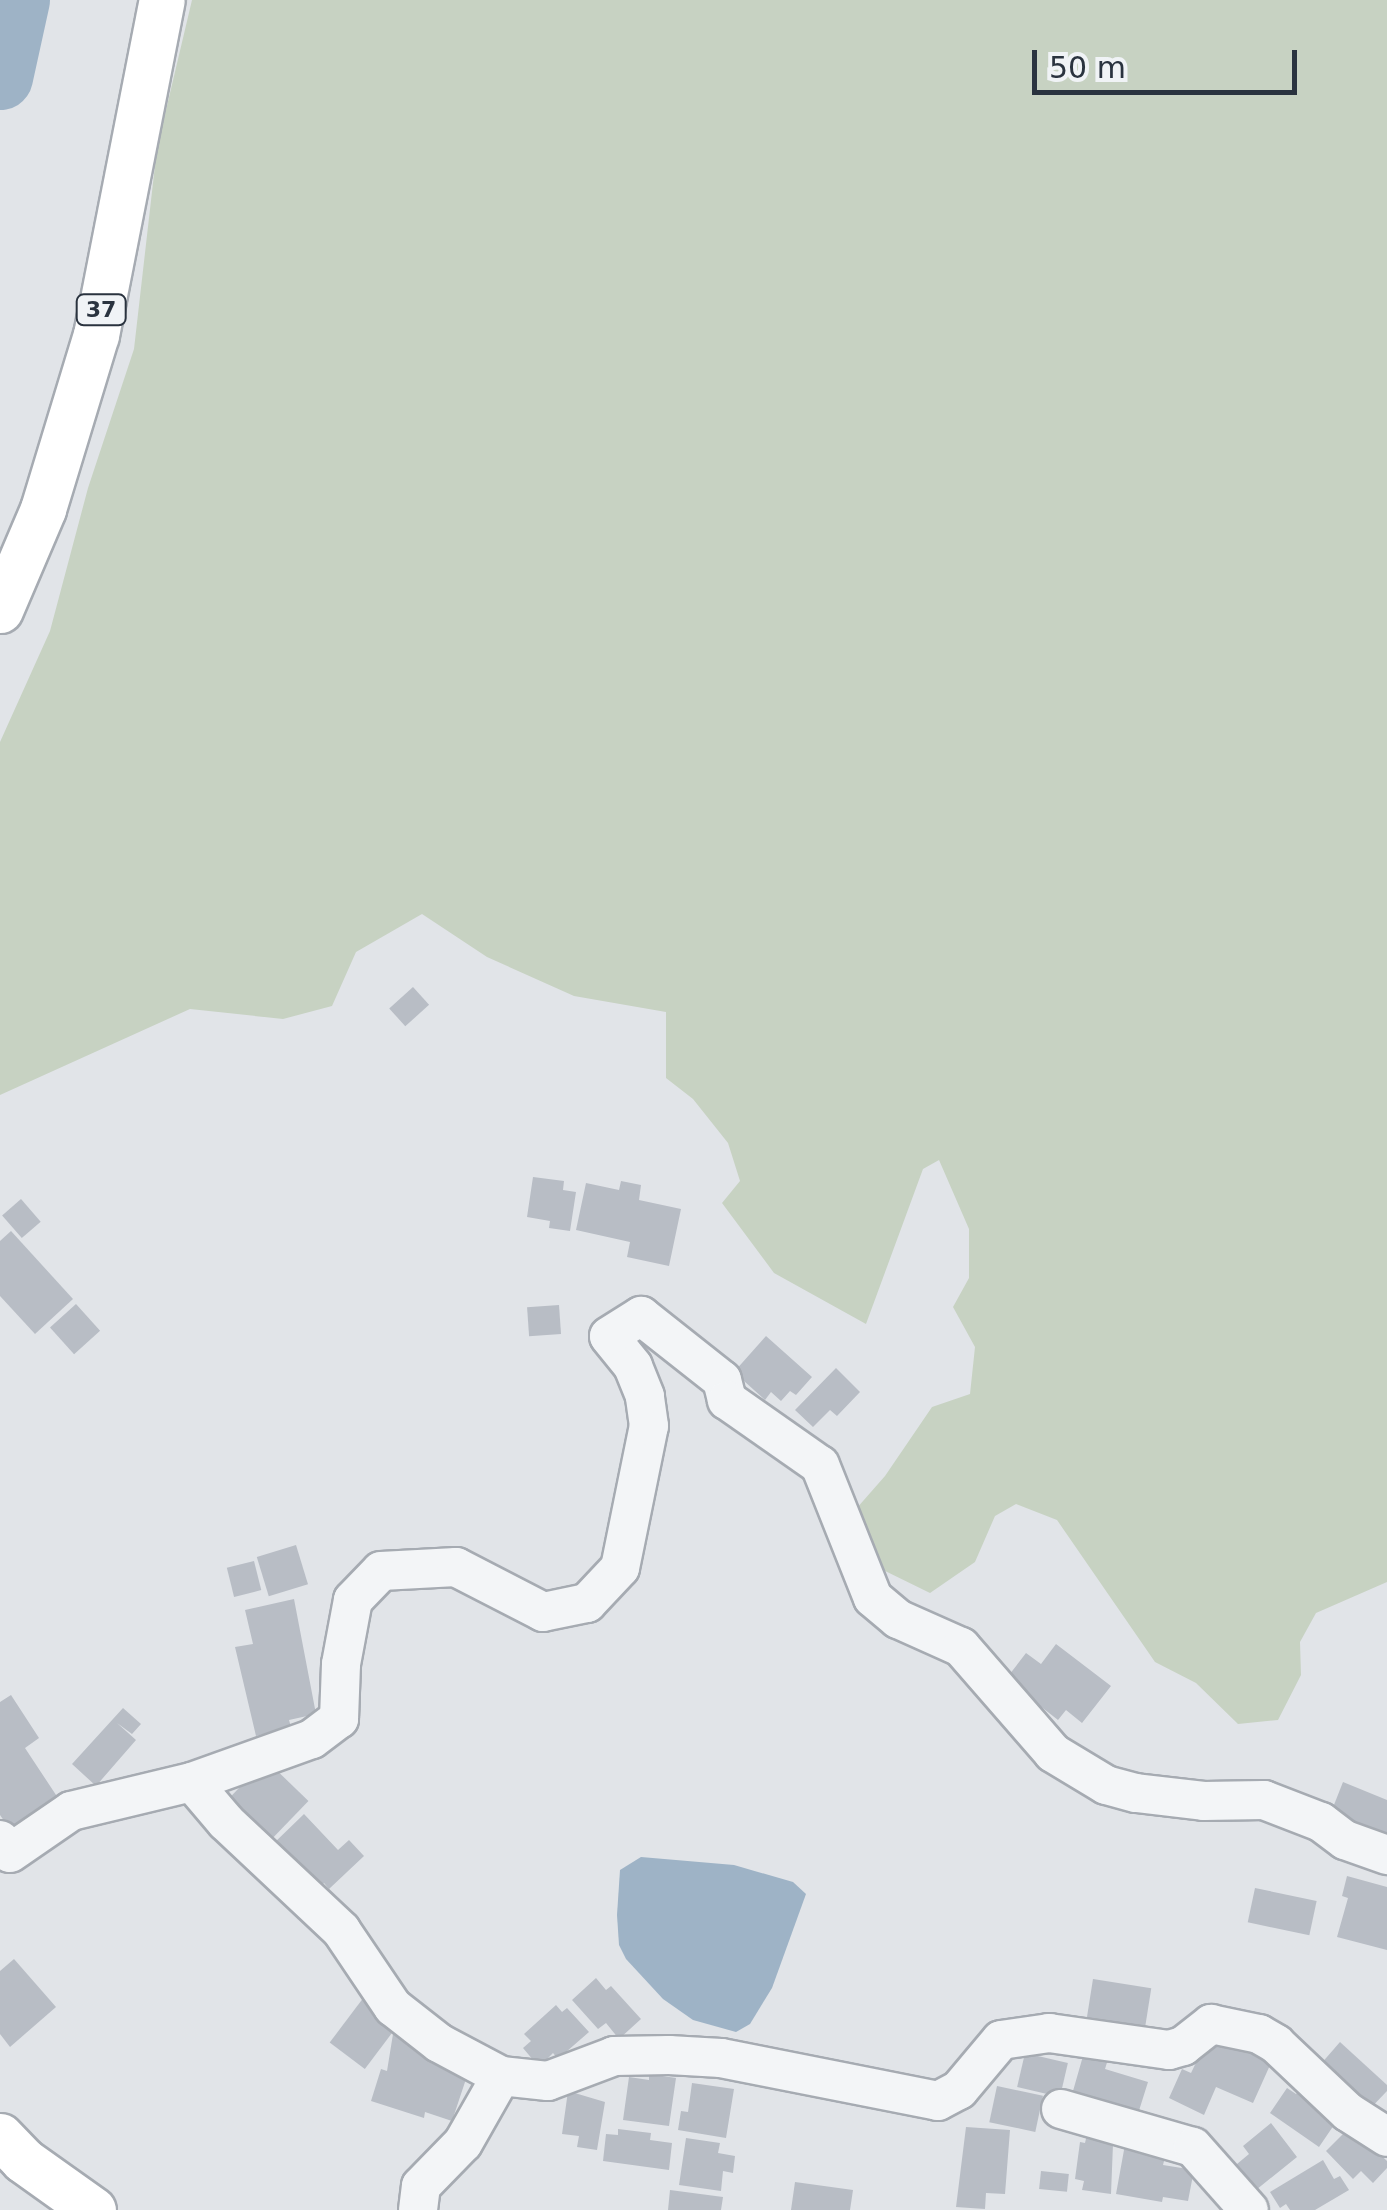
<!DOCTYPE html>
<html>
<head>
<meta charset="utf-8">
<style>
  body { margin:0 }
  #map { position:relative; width:1387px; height:2210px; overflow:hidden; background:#e1e4e8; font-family:"DejaVu Sans",sans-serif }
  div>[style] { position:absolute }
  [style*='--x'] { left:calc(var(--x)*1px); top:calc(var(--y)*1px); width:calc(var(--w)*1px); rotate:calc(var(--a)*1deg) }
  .green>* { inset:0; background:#c7d2c2 }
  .water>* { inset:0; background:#9eb3c6 }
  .river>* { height:65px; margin:-32.5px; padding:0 32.5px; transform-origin:32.5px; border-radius:32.5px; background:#9eb3c6 }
  .building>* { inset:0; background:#b8bdc5; transform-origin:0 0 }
  .roads { filter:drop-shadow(2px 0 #a6abb2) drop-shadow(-2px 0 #a6abb2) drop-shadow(0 2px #a6abb2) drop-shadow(0 -2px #a6abb2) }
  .minor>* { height:38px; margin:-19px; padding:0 19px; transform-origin:19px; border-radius:19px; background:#f3f5f7 }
  .major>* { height:45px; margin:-22.5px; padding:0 22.5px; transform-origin:22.5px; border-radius:22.5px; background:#fff }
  span { translate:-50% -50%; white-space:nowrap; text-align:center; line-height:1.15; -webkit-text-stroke:8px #f0f3f6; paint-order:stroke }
  .shield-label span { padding:2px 8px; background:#f0f3f6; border:2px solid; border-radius:8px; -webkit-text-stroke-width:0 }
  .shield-label { font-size:22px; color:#2a333f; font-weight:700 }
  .scale { position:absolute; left:1032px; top:50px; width:265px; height:45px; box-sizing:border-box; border:5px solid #2a333f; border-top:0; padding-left:12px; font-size:30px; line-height:35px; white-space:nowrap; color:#2a333f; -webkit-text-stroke:8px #f0f3f6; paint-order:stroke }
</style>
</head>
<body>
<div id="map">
  <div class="green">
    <div style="clip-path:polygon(192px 0,1387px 0,1387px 1582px,1316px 1613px,1300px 1642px,1301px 1675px,1278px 1720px,1238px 1724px,1196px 1683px,1155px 1662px,1057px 1520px,1016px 1504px,995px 1516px,975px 1562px,930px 1593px,877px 1567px,856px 1509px,885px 1476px,932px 1407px,970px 1394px,975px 1347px,953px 1307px,969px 1278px,969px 1229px,939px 1160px,923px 1169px,866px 1324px,774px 1273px,722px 1203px,740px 1181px,728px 1143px,693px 1099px,666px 1078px,666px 1012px,574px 996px,487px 957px,422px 914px,356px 952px,332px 1006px,283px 1019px,190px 1009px,0 1095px,0 742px,50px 631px,88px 488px,134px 349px,157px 148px)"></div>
  </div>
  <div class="water">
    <div style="clip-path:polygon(641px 1857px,734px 1865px,793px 1882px,806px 1894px,772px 1988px,750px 2024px,736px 2032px,693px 2020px,663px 1999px,626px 1959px,619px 1945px,617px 1915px,620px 1870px)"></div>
  </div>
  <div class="river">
    <div style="--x:0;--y:77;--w:79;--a:-77.6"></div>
  </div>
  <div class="building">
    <div style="left:413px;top:987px;width:24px;height:32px;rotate:48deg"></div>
    <div style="clip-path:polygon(533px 1177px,564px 1181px,563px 1190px,576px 1192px,570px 1231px,549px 1228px,550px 1221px,527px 1217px)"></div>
    <div style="clip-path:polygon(621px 1181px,641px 1185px,639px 1200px,681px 1209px,669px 1266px,627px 1257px,630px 1242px,576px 1230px,586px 1183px,619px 1190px)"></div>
    <div style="left:21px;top:1199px;width:30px;height:25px;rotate:49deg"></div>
    <div style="clip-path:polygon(11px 1231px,73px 1299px,35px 1334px,0 1296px,0 1241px)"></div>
    <div style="left:76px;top:1304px;width:36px;height:35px;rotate:48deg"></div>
    <div style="left:559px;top:1305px;width:29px;height:32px;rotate:86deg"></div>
    <div style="clip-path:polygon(766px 1336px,812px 1377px,796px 1395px,790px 1391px,781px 1401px,771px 1392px,765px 1400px,734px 1372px)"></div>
    <div style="clip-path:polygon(836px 1368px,860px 1392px,837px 1416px,830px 1410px,813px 1427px,795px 1410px)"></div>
    <div style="left:296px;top:1545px;width:41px;height:41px;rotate:73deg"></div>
    <div style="left:254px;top:1561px;width:30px;height:28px;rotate:76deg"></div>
    <div style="clip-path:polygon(294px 1599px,316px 1714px,289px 1720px,291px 1727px,256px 1736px,235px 1647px,253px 1644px,245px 1610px)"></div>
    <div style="clip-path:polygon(1056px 1644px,1111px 1686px,1082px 1723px,1066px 1710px,1058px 1720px,1006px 1679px,1026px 1653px,1041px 1664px)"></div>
    <div style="clip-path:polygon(11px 1695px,39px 1738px,25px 1748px,60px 1801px,11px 1831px,0 1815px,0 1702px)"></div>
    <div style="clip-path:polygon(123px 1708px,141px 1724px,132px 1734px,117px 1723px,136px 1740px,96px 1786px,72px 1764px)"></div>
    <div style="left:266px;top:1760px;width:59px;height:59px;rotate:44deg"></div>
    <div style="clip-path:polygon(1343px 1782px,1387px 1800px,1387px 1839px,1328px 1820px)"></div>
    <div style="clip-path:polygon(304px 1814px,338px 1850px,349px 1840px,364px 1856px,329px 1889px,324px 1883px,315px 1892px,271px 1846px)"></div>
    <div style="clip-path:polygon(1347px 1876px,1387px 1887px,1387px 1950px,1337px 1937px,1348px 1898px,1342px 1896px)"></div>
    <div style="left:1255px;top:1888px;width:63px;height:35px;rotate:12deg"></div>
    <div style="clip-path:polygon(14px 1959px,56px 2007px,10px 2047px,0 2034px,0 1971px)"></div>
    <div style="clip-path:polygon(596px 1978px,606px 1990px,611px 1986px,641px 2019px,619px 2039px,606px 2023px,598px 2029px,572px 2000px)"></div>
    <div style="left:1093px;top:1979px;width:59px;height:44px;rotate:9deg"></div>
    <div style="left:364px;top:1997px;width:44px;height:57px;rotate:37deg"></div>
    <div style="clip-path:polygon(556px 2005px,562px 2012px,567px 2008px,589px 2032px,558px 2059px,553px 2053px,539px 2067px,523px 2048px,531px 2041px,524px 2034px)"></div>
    <div style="clip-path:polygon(393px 2034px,437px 2048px,469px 2070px,452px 2121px,425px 2112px,424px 2118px,371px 2101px,381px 2069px,387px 2071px)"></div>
    <div style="clip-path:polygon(1207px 2040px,1223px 2048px,1226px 2042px,1271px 2063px,1253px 2103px,1216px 2087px,1204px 2115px,1169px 2098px,1182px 2069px,1191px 2073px)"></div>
    <div style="clip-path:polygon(1340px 2042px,1387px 2085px,1387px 2091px,1366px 2113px,1320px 2065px)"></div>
    <div style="clip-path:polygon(1085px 2049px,1109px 2056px,1105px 2069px,1148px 2082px,1137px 2117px,1071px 2098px)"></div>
    <div style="left:1025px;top:2053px;width:44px;height:35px;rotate:13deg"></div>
    <div style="clip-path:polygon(649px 2074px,676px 2078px,669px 2126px,623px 2120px,629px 2077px,649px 2080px)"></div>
    <div style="clip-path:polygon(692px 2083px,734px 2089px,726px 2138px,678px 2130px,681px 2111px,688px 2112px)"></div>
    <div style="left:997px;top:2086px;width:47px;height:37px;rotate:12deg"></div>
    <div style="clip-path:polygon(1287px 2088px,1296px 2094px,1300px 2090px,1331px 2111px,1325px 2120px,1334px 2125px,1319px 2147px,1270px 2113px)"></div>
    <div style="clip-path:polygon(568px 2091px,605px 2102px,597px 2150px,577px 2147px,579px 2136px,562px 2134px)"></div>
    <div style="clip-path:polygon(1271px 2123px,1297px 2157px,1251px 2194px,1231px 2169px,1249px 2154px,1243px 2146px)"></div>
    <div style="clip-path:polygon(966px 2127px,1010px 2130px,1005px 2194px,986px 2193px,985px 2209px,956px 2207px)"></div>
    <div style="clip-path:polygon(618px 2129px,651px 2133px,650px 2140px,672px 2143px,669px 2170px,603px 2161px,606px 2134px,618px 2135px)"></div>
    <div style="clip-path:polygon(1346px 2131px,1355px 2139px,1360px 2135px,1387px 2161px,1387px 2168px,1373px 2183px,1361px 2171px,1353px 2179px,1326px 2151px)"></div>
    <div style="clip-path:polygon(1087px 2134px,1106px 2137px,1105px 2143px,1113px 2144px,1111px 2194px,1082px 2190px,1084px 2181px,1075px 2179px,1080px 2142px,1085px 2143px)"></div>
    <div style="clip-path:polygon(686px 2138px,720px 2143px,718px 2153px,735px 2156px,733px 2173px,723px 2171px,721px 2191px,679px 2185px)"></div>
    <div style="clip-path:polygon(1126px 2139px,1166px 2153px,1163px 2165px,1194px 2170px,1188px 2201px,1163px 2197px,1162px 2202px,1116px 2194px)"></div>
    <div style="clip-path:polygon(1323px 2160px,1334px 2179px,1340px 2176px,1349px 2190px,1315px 2210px,1290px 2210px,1286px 2204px,1280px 2208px,1270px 2192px)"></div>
    <div style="left:1041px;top:2171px;width:28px;height:18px;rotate:6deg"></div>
    <div style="clip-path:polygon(795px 2182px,853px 2190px,850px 2210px,791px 2210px)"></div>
    <div style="clip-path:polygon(670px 2190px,723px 2197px,721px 2210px,668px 2210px)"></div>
  </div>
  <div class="roads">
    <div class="minor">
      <div style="--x:192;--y:1782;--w:52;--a:49.6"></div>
      <div style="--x:226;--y:1822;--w:158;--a:43.2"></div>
      <div style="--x:341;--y:1930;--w:93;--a:56"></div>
      <div style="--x:393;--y:2007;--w:58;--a:38"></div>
      <div style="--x:439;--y:2043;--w:70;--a:28"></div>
      <div style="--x:501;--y:2076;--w:47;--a:6.1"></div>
      <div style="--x:548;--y:2081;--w:71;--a:-20.7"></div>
      <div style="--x:614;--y:2056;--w:55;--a:-1"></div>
      <div style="--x:669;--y:2055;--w:52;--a:3.3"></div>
      <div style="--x:721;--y:2058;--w:221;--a:11.2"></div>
      <div style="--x:938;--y:2101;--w:24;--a:-28"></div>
      <div style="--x:959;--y:2090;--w:65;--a:-50"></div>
      <div style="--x:1001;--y:2040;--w:49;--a:-8.3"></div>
      <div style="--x:1049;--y:2033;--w:121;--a:8.1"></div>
      <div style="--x:1169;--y:2050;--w:15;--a:-16"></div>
      <div style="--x:1183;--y:2046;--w:36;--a:-38"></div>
      <div style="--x:1211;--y:2024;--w:49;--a:11.8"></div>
      <div style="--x:1259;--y:2034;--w:20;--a:30"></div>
      <div style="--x:1276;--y:2044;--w:99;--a:43.4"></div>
      <div style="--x:1348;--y:2112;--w:46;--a:32.7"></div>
      <div style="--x:0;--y:1840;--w:16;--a:52"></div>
      <div style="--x:10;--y:1853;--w:74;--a:-34.5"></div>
      <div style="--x:71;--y:1811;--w:124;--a:-13.5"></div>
      <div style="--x:192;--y:1782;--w:127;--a:-19.7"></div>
      <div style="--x:312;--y:1739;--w:34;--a:-37"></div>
      <div style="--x:339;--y:1719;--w:55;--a:-87.9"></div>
      <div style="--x:341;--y:1664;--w:65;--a:-79.4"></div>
      <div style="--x:353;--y:1600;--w:40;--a:-46"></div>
      <div style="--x:381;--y:1571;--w:75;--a:-3.1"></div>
      <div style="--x:456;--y:1567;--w:98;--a:27.3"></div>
      <div style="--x:543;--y:1612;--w:45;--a:-11.6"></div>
      <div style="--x:587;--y:1603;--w:48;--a:-46.7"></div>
      <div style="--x:620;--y:1568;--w:145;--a:-78.5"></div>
      <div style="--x:649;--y:1426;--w:30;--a:-98"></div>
      <div style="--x:645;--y:1396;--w:32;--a:-112"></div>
      <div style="--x:633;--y:1366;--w:38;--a:-129"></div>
      <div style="--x:609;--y:1336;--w:38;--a:-32"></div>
      <div style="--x:641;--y:1316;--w:103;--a:38.3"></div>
      <div style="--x:722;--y:1380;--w:21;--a:76"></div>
      <div style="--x:727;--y:1400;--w:113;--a:35"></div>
      <div style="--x:820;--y:1465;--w:143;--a:68.3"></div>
      <div style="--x:873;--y:1598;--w:33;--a:40"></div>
      <div style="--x:898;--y:1619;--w:69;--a:24"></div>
      <div style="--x:961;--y:1647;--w:140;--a:49"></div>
      <div style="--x:1053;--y:1753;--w:62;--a:31.1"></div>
      <div style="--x:1106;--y:1785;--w:31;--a:15"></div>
      <div style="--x:1136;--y:1793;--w:68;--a:6.7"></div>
      <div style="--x:1204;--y:1801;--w:60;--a:-1"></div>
      <div style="--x:1264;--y:1800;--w:61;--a:21.1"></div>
      <div style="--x:1321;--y:1822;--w:30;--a:37"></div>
      <div style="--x:1345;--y:1840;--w:45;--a:19.7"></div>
      <div style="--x:1061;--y:2109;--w:137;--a:16.1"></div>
      <div style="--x:1193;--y:2147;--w:84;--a:48.4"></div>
      <div style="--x:418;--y:2210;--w:24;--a:-83"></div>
      <div style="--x:421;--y:2186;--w:60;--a:-45.7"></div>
      <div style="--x:463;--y:2143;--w:77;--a:-60.4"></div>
    </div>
    <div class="major">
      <div style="--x:0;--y:610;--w:110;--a:-66.9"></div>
      <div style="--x:43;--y:509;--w:182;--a:-73.1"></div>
      <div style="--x:96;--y:335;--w:341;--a:-78.9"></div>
      <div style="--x:0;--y:2136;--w:33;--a:46"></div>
      <div style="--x:23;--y:2160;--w:86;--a:35.5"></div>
    </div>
  </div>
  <div class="shield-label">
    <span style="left:101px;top:310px">37</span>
  </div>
  <div class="scale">50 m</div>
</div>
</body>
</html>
